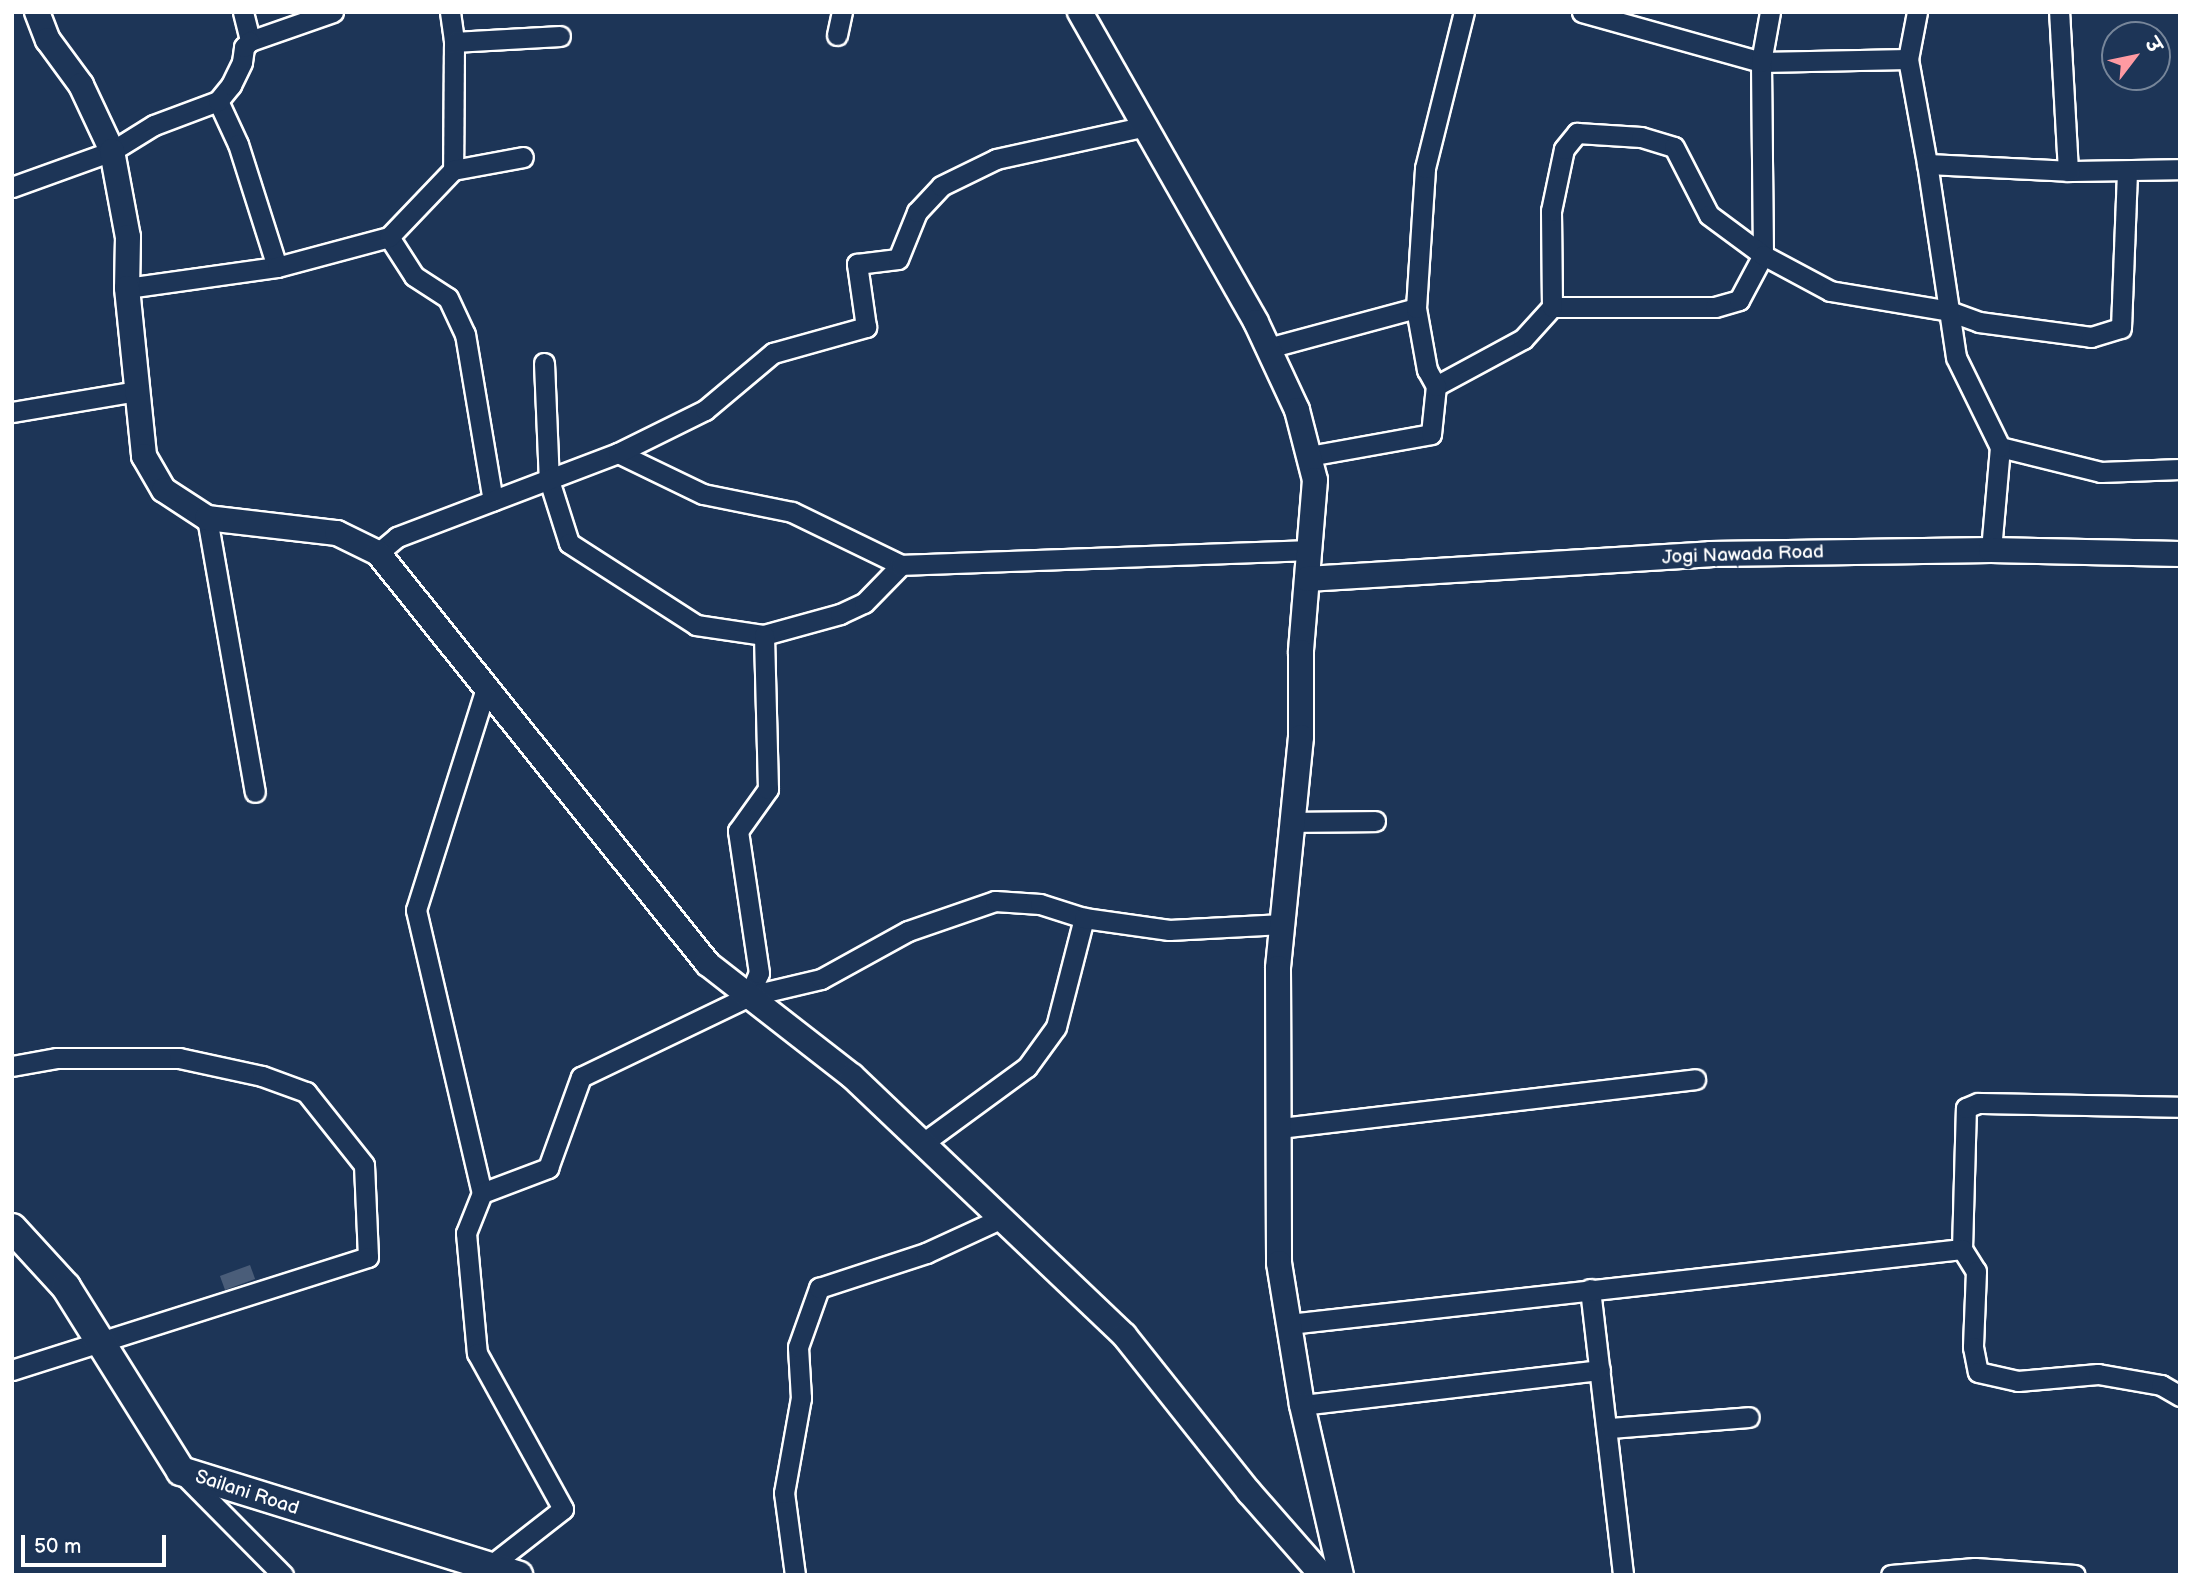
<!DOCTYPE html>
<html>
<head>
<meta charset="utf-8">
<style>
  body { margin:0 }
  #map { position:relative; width:2192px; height:1587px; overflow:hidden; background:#1d3557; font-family:"Balsamiq Sans","Playpen Sans Deva",sans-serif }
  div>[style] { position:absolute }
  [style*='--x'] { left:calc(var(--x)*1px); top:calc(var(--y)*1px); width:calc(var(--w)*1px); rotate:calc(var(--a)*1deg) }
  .building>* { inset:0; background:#4a5d79; transform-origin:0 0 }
  .roads { filter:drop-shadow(2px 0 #fff) drop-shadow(-2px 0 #fff) drop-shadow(0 2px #fff) drop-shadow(0 -2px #fff) }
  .minor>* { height:19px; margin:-9.5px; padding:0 9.5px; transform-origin:9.5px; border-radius:9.5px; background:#1d3557 }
  .tertiary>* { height:24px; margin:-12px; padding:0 12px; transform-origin:12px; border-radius:12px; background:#1d3557 }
  .secondary>* { height:28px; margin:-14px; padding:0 14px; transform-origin:14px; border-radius:14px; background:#1d3557 }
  span { translate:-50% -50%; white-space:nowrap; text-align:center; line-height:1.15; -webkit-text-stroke:6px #1d3557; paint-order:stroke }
  .street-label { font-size:19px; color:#fff }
  .frame { position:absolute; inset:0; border:14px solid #fff; pointer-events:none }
  .north { position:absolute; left:2101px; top:21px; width:70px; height:70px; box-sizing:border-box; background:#1d3557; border:2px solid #77869a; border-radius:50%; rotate:58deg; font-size:19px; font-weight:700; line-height:28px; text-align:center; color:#fff }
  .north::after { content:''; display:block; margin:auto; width:24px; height:32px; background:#ff9aa2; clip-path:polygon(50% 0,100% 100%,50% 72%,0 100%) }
  .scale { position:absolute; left:21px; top:1535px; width:145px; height:32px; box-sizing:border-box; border:4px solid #fff; border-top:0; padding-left:9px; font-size:21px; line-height:24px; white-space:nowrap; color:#fff; -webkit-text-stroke:5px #1d3557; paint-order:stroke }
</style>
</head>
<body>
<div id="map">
  <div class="building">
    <div style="left:250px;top:1265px;width:15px;height:32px;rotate:70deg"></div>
  </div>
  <div class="roads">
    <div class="minor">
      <div style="--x:243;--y:12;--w:30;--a:76"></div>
      <div style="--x:250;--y:41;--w:88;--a:-19.3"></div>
      <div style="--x:450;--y:12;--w:30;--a:82"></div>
      <div style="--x:454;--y:42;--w:128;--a:90.4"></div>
      <div style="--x:1582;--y:12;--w:186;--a:15.6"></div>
      <div style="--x:1761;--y:62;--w:147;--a:-1.2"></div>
      <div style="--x:1917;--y:12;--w:48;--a:100.8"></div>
      <div style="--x:1908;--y:59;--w:107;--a:79.7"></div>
      <div style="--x:837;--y:35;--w:24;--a:-78"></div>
      <div style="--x:454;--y:42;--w:106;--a:-3.2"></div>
      <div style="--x:218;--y:101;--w:47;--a:65.1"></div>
      <div style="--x:238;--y:144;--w:129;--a:72.4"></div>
      <div style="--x:2068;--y:171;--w:112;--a:-1"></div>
      <div style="--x:12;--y:187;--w:106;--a:-19.8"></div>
      <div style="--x:112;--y:151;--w:49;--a:-31.8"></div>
      <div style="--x:154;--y:125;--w:68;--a:-20.6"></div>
      <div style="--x:218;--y:101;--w:21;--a:-51"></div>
      <div style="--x:231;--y:85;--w:25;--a:-64"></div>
      <div style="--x:242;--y:62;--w:15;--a:-82"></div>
      <div style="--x:244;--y:47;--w:8;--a:-45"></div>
      <div style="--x:389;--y:237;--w:46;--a:57.3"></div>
      <div style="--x:414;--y:276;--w:40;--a:32.9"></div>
      <div style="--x:448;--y:298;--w:40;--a:65"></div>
      <div style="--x:465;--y:334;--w:169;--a:80.5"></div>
      <div style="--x:127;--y:288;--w:151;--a:-8"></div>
      <div style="--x:277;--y:267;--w:116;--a:-15"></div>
      <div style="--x:389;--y:237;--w:93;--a:-46.3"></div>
      <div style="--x:453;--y:170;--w:71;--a:-10.5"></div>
      <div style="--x:1552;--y:307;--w:163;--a:0"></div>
      <div style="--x:1715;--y:307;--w:25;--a:-16"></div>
      <div style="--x:1739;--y:300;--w:51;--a:-61.9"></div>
      <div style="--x:1763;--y:255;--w:193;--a:-90.6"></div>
      <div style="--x:1761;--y:62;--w:51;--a:-79.8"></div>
      <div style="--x:1268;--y:348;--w:153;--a:-15.1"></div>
      <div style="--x:544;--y:363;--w:117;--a:87.6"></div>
      <div style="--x:549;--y:480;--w:66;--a:72.4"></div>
      <div style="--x:569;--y:543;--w:151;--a:32.8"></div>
      <div style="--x:696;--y:625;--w:69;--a:8.4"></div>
      <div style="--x:764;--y:635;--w:79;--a:-15.4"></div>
      <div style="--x:840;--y:614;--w:26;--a:-25"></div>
      <div style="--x:864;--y:603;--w:53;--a:-45.8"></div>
      <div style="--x:1436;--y:386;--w:99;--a:-28.4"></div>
      <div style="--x:1523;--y:339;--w:43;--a:-47.8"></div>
      <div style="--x:1552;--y:307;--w:96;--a:-90.6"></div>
      <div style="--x:1551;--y:211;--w:63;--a:-78.2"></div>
      <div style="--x:1564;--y:149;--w:21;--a:-51"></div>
      <div style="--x:1577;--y:133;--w:64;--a:3.6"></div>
      <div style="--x:1641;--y:137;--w:34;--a:17"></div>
      <div style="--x:1674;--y:147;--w:76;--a:62.8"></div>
      <div style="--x:1709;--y:215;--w:67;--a:36.5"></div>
      <div style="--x:1763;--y:255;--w:76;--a:28.2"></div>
      <div style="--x:1830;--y:291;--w:121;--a:9.5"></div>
      <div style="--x:1949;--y:311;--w:32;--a:20"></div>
      <div style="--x:1979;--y:322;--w:113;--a:7.6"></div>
      <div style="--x:2091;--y:337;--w:31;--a:-17"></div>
      <div style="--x:2121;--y:328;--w:157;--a:-87.8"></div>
      <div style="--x:12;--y:412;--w:127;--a:-9.5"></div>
      <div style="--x:2000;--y:447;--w:104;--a:13.9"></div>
      <div style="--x:2101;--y:472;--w:79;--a:-2.2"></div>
      <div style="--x:618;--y:453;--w:94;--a:25.8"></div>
      <div style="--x:703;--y:494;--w:91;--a:11.4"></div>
      <div style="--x:792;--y:512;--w:121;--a:25.9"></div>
      <div style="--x:901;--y:565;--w:408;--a:-2.1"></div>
      <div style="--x:1309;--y:456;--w:124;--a:-10.2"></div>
      <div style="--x:1431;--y:434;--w:48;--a:-84.1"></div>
      <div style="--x:1436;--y:386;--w:18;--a:-119"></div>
      <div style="--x:1427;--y:370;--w:63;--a:-100.1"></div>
      <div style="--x:1416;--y:308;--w:140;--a:-86.3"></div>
      <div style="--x:1425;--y:168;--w:161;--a:-76"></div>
      <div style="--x:207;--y:518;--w:278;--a:80.1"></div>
      <div style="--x:1991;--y:550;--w:103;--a:-85"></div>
      <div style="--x:2000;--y:447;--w:100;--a:-116.1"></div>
      <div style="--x:1956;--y:357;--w:195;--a:-98.5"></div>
      <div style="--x:1927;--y:164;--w:141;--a:2.8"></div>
      <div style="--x:2068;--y:171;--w:159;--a:-93.2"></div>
      <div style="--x:378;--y:553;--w:25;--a:-40"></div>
      <div style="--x:397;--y:537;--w:236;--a:-20.8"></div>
      <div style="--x:618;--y:453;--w:97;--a:-26.3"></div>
      <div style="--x:705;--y:410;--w:89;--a:-40"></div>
      <div style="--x:773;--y:353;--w:97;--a:-15.6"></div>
      <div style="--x:866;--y:327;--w:64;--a:-98.1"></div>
      <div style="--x:857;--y:264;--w:41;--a:-7"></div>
      <div style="--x:898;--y:259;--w:51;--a:-68"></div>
      <div style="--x:917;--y:212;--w:35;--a:-47"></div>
      <div style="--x:941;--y:186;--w:61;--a:-26.1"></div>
      <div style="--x:996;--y:159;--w:154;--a:-12.4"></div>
      <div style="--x:486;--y:688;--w:233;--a:107.5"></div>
      <div style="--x:416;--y:910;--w:291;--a:76.9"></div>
      <div style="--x:482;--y:1193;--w:43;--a:111.8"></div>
      <div style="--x:466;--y:1233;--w:121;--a:84.8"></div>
      <div style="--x:477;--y:1353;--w:178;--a:61.1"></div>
      <div style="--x:563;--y:1509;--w:93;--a:142"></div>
      <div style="--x:1293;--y:822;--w:82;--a:-0.7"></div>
      <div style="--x:749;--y:996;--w:25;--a:-67"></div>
      <div style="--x:759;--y:973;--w:144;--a:-98.4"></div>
      <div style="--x:738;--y:831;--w:52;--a:-54.5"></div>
      <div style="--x:768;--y:789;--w:154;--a:-91.5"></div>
      <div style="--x:12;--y:1066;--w:46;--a:-10.1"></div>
      <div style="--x:57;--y:1058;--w:122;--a:0"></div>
      <div style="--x:179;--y:1058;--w:85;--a:12.2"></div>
      <div style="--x:262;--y:1076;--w:47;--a:20"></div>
      <div style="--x:306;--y:1092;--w:93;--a:51.5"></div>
      <div style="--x:364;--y:1165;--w:92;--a:87.5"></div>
      <div style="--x:368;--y:1257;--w:374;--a:162.4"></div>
      <div style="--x:1280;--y:1128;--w:418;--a:-6.7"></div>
      <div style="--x:923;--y:1143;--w:129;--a:-36.2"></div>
      <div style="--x:1027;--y:1067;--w:49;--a:-54.1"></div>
      <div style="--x:1056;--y:1027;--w:113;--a:-75.6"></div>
      <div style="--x:482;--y:1193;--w:71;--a:-20.7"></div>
      <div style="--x:548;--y:1168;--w:97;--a:-70.1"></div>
      <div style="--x:581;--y:1077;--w:187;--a:-25.7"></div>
      <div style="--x:749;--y:996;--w:74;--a:-13.3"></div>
      <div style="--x:821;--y:979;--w:99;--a:-28.9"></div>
      <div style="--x:908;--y:931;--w:92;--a:-19"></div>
      <div style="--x:995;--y:901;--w:45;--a:3.8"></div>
      <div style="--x:1040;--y:904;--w:46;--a:17.7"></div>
      <div style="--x:1084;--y:918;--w:86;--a:8"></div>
      <div style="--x:1169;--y:930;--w:114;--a:-3"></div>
      <div style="--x:1962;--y:1249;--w:141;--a:-88.4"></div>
      <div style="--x:1966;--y:1108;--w:13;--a:-23"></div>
      <div style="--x:1978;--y:1103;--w:202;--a:1.1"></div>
      <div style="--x:1590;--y:1289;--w:288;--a:83.4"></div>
      <div style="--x:1289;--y:1324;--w:677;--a:-6.36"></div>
      <div style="--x:1962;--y:1249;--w:26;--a:58"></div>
      <div style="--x:1976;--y:1271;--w:76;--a:92.3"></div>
      <div style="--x:1973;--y:1347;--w:25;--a:79"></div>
      <div style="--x:1978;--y:1372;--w:41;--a:12.7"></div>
      <div style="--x:2018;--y:1381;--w:80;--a:-5"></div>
      <div style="--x:2098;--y:1374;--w:64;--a:9.9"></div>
      <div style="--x:2161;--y:1385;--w:22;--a:30"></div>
      <div style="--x:1302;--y:1405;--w:300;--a:-6.7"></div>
      <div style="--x:1610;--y:1428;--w:139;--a:-4.5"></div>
      <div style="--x:184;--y:1475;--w:141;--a:45.3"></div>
      <div style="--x:795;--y:1575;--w:83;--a:-97.6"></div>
      <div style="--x:784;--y:1493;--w:97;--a:-79.9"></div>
      <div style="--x:801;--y:1398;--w:51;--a:-93.4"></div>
      <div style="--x:798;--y:1347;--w:63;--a:-70.4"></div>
      <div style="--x:819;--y:1288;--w:113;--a:-18.1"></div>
      <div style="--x:926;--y:1253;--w:84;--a:-24.7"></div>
      <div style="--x:1891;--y:1575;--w:84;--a:-4.8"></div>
      <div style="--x:1975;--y:1568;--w:100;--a:4"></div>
    </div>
    <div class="tertiary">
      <div style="--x:37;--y:12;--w:30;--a:69"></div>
      <div style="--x:48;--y:40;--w:56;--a:53.7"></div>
      <div style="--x:81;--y:85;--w:73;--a:64.8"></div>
      <div style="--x:112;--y:151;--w:87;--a:79.5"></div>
      <div style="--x:128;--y:237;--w:51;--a:91.1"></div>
      <div style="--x:127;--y:288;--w:169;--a:84.2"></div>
      <div style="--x:144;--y:456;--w:39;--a:60"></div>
      <div style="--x:164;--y:490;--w:51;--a:33.1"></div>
      <div style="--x:207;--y:518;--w:131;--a:6.6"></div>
      <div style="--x:337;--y:533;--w:46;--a:26"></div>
      <div style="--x:378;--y:553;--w:527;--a:51.24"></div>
      <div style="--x:708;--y:964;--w:182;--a:37.9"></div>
      <div style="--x:852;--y:1076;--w:376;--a:43.6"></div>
      <div style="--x:1124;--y:1335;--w:201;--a:51.5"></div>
      <div style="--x:1249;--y:1492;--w:111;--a:48.7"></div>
      <div style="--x:1080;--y:12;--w:356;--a:60.4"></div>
      <div style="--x:1256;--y:322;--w:97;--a:65"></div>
      <div style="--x:1297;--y:410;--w:72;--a:75.6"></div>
      <div style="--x:1315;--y:480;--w:173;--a:94.7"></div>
      <div style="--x:1301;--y:652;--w:85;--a:90"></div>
      <div style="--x:1301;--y:737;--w:232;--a:95.7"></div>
      <div style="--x:1278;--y:968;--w:295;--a:89.8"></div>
      <div style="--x:1279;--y:1263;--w:144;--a:80.8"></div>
      <div style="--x:1302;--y:1405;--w:174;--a:77.1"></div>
      <div style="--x:1307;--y:579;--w:404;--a:-3.5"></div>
      <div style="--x:1710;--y:554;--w:281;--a:-0.8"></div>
      <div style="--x:1991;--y:550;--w:189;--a:1.2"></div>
    </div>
    <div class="secondary">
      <div style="--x:12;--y:1228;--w:80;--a:47.5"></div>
      <div style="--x:66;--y:1287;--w:217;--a:58"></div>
      <div style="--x:181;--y:1471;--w:353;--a:17.2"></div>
    </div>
  </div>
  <div class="street-label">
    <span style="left:1743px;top:555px;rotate:-2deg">Jogi Nawada Road</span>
    <span style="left:247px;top:1493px;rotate:18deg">Sailani Road</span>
  </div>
  <div class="frame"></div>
  <div class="north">उ</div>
  <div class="scale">50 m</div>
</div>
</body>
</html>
